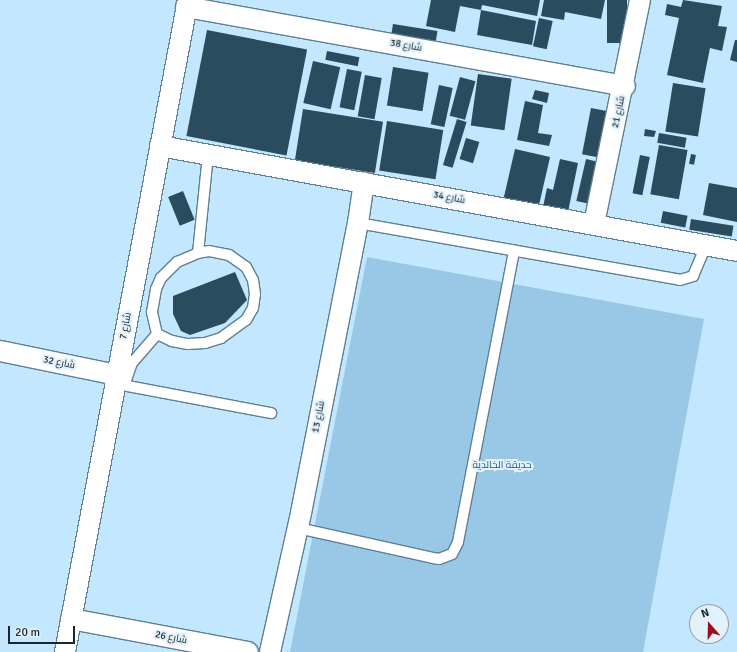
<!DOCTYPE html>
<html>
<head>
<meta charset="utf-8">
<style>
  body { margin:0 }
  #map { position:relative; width:737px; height:652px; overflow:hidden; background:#c3e7fe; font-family:Signika,Cairo,sans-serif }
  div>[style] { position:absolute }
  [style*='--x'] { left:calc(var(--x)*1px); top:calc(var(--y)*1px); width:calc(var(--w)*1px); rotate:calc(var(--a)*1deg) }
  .green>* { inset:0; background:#98c8e6 }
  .building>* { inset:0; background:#2b4b5e; transform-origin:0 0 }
  .roads { filter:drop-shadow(1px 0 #5e7f94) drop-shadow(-1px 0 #5e7f94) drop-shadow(0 1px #5e7f94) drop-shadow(0 -1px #5e7f94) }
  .service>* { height:10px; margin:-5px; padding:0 5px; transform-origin:5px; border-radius:5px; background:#fff }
  .minor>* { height:20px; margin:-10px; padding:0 10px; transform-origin:10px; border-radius:10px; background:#fff }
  span { translate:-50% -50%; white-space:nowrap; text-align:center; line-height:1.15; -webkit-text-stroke:4px #e2f1fa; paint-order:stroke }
  .street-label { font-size:10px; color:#1a2730 }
  .park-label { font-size:10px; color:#1d5c7d }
  .north { position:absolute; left:689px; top:604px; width:40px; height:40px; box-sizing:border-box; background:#e2f1fa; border:1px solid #92a0a9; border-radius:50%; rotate:340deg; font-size:11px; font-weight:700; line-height:16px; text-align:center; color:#1a2730 }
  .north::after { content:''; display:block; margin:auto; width:14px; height:18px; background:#a40a17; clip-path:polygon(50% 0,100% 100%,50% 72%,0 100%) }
  .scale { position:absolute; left:8px; top:626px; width:67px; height:18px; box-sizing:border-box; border:2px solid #1a2730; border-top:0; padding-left:5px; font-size:12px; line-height:14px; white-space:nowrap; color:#1a2730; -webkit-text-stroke:3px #e2f1fa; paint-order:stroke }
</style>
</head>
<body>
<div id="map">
  <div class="green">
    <div style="clip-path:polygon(367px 257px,704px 319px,643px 652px,290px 652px)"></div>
  </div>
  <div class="building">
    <div style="clip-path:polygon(431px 0,540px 0,537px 16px,482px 5px,481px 10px,536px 21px,532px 45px,477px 35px,481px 10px,460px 6px,455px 32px,426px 26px)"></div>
    <div style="clip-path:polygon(544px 0,605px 0,601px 19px,565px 12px,564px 20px,541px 16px)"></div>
    <div style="left:607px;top:0;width:20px;height:43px"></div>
    <div style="clip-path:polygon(683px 0,722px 6px,718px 26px,727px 27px,722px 51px,710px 48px,703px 83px,667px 75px,679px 18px,665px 15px,667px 4px,681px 7px)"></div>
    <div style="left:539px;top:18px;width:14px;height:29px;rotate:12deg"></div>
    <div style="left:393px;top:24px;width:45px;height:11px;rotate:9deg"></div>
    <div style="left:207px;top:30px;width:102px;height:108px;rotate:11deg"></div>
    <div style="clip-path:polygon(735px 40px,737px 40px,737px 62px,730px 60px)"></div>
    <div style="left:327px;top:51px;width:33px;height:9px;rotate:11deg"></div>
    <div style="left:313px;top:61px;width:28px;height:43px;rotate:13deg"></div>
    <div style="left:393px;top:67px;width:36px;height:39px;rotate:9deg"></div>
    <div style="left:347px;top:69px;width:15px;height:39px;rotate:11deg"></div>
    <div style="left:478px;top:74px;width:34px;height:52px;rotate:8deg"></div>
    <div style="left:365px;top:75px;width:17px;height:42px;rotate:10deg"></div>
    <div style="left:460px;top:77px;width:16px;height:40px;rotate:15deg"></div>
    <div style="left:673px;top:83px;width:33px;height:49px;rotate:9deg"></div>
    <div style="left:439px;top:85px;width:14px;height:40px;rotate:12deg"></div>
    <div style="clip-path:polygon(535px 90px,549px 93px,547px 103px,532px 99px)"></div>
    <div style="clip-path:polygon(525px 101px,543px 105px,538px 133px,552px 135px,549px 146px,517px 140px)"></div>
    <div style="left:591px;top:108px;width:16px;height:47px;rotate:11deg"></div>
    <div style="left:303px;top:109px;width:81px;height:52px;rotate:9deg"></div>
    <div style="left:457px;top:119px;width:10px;height:48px;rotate:17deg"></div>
    <div style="left:387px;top:121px;width:57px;height:50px;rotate:9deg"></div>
    <div style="clip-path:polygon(645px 129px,656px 131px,654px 137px,644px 136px)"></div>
    <div style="left:659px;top:133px;width:28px;height:10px;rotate:10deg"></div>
    <div style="left:466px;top:138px;width:14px;height:22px;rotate:17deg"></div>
    <div style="left:659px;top:145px;width:29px;height:50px;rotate:10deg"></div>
    <div style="left:515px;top:149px;width:36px;height:50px;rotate:13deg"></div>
    <div style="left:691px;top:154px;width:5px;height:10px;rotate:11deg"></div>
    <div style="left:640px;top:155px;width:10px;height:39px;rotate:11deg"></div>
    <div style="clip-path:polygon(560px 159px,578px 163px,568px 212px,543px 207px,547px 188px,553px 190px)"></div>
    <div style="left:586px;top:159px;width:13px;height:43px;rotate:13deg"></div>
    <div style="clip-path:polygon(709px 183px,737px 188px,737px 222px,703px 215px)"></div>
    <div style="left:183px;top:191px;width:31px;height:16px;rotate:68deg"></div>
    <div style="left:663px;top:211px;width:25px;height:12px;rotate:11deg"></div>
    <div style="left:691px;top:219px;width:43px;height:11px;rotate:9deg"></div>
    <div style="clip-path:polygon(235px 272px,247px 300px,225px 323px,190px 335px,181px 331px,173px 314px,173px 296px)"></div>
  </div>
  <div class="roads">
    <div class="service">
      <div style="--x:358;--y:223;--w:327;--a:10"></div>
      <div style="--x:680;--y:280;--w:14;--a:-17"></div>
      <div style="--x:693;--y:276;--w:34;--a:-67"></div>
      <div style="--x:157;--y:334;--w:23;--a:-103"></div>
      <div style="--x:152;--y:312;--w:23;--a:-80"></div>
      <div style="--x:156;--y:289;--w:12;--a:-66"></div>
      <div style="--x:161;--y:278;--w:23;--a:-45"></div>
      <div style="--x:177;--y:262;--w:23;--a:-23"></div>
      <div style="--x:198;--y:253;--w:99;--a:-84.2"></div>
      <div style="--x:125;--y:383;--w:21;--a:-71"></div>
      <div style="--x:132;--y:363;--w:38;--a:-49"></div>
      <div style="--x:157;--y:334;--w:17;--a:25"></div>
      <div style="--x:172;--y:341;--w:16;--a:11"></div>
      <div style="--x:188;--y:344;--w:17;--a:-3"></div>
      <div style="--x:205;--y:343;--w:17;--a:-17"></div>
      <div style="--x:221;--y:338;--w:31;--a:-36"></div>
      <div style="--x:246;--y:320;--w:14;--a:-60"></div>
      <div style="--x:253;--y:308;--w:14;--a:-82"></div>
      <div style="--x:255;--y:294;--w:14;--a:-98"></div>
      <div style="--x:253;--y:280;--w:15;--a:-118"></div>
      <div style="--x:246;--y:267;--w:21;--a:-145"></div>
      <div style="--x:229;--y:255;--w:20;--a:-169"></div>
      <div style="--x:209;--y:251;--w:11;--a:170"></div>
      <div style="--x:117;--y:384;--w:157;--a:10.7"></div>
      <div style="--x:298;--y:528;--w:138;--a:12.5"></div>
      <div style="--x:433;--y:558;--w:6;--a:9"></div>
      <div style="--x:439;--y:559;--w:14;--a:-21"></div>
      <div style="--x:452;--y:554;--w:13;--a:-63"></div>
      <div style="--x:458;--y:542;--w:297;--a:-79.1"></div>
    </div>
    <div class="minor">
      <div style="--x:186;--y:7;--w:446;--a:10.2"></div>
      <div style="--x:160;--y:146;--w:586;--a:10.31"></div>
      <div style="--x:594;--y:224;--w:229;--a:-78.4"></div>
      <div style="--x:0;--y:351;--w:119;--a:11.6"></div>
      <div style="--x:71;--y:619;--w:180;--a:10.6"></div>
      <div style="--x:65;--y:652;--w:664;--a:-79.32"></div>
      <div style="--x:270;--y:652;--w:142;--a:-77.4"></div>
      <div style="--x:301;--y:513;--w:296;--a:-78.9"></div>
      <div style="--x:358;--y:223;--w:41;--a:-81.7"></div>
    </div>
  </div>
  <div class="street-label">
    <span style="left:406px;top:46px;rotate:10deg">شارع 38</span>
    <span style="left:619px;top:112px;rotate:-78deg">شارع 21</span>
    <span style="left:449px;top:198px;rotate:11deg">شارع 34</span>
    <span style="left:126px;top:326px;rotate:-79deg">شارع 7</span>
    <span style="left:59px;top:363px;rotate:11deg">شارع 32</span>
    <span style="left:319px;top:417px;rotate:-79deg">شارع 13</span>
    <span style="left:171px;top:638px;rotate:11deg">شارع 26</span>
  </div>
  <div class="park-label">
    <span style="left:502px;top:466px">حديقة الخالدية</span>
  </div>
  <div class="north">N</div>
  <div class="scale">20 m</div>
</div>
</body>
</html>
